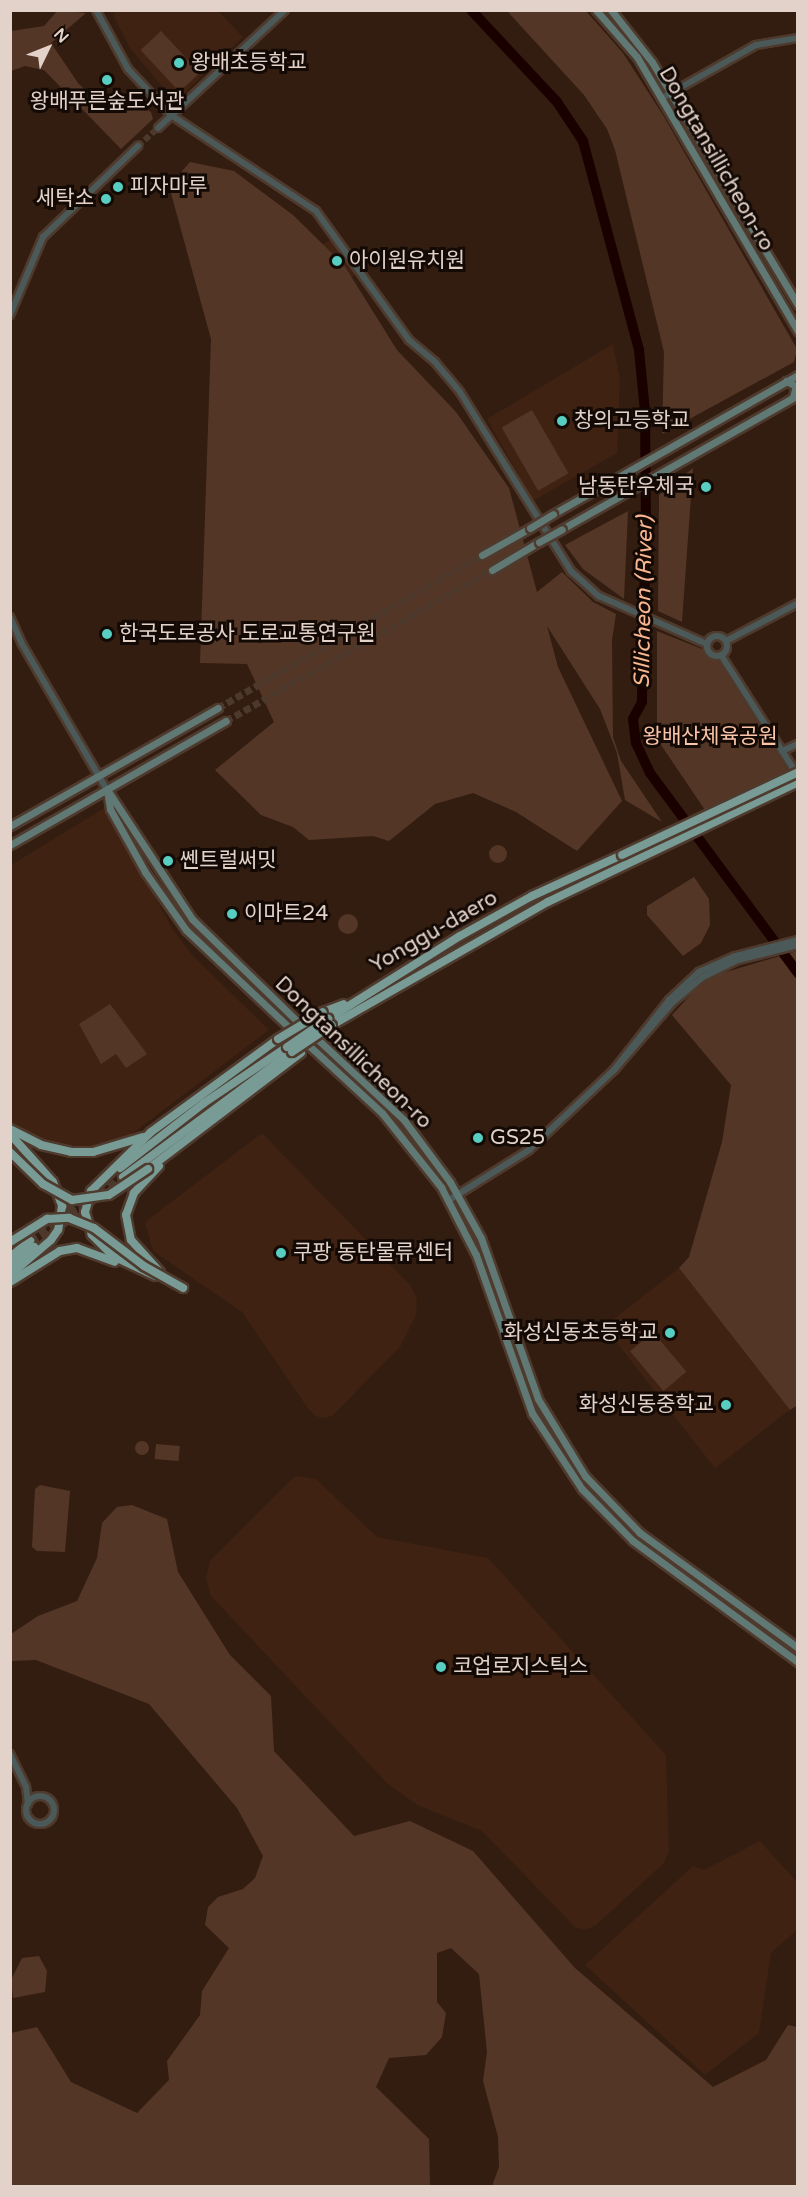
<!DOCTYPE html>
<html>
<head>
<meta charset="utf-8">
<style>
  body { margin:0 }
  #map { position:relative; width:808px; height:2197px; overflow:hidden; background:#331d10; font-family:"Varela Round","Noto Sans KR",sans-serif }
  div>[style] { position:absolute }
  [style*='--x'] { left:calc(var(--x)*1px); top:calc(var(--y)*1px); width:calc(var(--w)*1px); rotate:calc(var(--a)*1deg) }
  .built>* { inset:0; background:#3f2211; transform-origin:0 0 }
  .green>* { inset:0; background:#543626; transform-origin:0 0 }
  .round { border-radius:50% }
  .river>* { height:10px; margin:-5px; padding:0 5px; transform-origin:5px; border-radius:5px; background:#1b0000 }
  .tertiary-tunnel>* { height:6px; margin-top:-3px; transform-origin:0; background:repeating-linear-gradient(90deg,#4d382c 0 6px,transparent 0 9px) }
  .secondary-tunnel>* { height:7px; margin-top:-3.5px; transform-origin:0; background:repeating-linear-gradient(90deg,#4d382c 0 7px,transparent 0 10.5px) }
  .trunk-tunnel>* { height:8px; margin-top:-4px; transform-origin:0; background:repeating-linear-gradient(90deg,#4d382c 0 8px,transparent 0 12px) }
  .roads { filter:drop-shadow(2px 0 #4f3a2e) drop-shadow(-2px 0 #4f3a2e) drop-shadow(0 2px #4f3a2e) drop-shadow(0 -2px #4f3a2e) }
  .tertiary>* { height:6px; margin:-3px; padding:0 3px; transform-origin:3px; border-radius:3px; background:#4b5a58 }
  .tertiary>.ring { margin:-3px; padding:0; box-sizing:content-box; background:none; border:6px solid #4b5a58; border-radius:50% }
  .secondary>* { height:7px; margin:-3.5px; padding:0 3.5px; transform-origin:3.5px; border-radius:3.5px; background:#607975 }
  .trunk>* { height:8px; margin:-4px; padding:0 4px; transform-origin:4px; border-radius:4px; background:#789b96 }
  .bridges { filter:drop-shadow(2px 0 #4f3a2e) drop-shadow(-2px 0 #4f3a2e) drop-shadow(0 2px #4f3a2e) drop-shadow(0 -2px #4f3a2e) }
  .secondary-bridge>* { height:7px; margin:-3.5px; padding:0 3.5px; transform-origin:3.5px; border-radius:3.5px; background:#607975 }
  .trunk-bridge>* { height:8px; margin:-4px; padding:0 4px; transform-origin:4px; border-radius:4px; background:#789b96 }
  .dots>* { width:16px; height:16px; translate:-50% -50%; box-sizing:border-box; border:3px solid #140a05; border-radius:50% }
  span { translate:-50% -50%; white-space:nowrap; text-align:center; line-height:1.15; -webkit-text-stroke:6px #140a05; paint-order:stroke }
  .poi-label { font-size:21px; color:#e2d2ca }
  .left { translate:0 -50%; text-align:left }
  .right { translate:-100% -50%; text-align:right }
  .street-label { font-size:21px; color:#e2d2ca }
  .park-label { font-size:21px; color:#fcc5a8 }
  .water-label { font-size:22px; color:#f9b691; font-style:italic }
  .frame { position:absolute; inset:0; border:12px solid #e2d2ca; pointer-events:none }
  .north { position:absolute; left:18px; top:18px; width:60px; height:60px; -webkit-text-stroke:4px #140a05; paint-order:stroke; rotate:47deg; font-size:16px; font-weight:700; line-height:24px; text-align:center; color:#e2d2ca }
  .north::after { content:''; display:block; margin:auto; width:21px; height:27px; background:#e2d2ca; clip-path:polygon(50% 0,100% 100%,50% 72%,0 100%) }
</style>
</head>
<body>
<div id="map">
  <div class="built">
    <div style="clip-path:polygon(118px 10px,218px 11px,243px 37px,179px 98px,172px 98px,130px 48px,113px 15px)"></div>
    <div style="left:333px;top:238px;width:43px;height:18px;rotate:57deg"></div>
    <div style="clip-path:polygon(613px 344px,620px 379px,617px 453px,533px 501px,487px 419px)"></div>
    <div style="clip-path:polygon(106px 807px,172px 928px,192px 955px,269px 1030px,128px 1137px,78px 1152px,24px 1136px,11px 1122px,11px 865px)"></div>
    <div style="clip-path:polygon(262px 1133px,410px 1285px,417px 1298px,416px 1315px,400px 1347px,332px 1416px,324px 1418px,315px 1416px,307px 1407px,242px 1312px,153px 1251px,145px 1222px)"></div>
    <div style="left:679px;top:1268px;width:180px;height:95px;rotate:52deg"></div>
    <div style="clip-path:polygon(295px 1476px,316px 1479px,377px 1537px,488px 1558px,666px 1755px,669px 1852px,663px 1864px,595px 1926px,584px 1930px,575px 1927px,482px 1831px,417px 1805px,387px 1783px,211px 1596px,206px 1578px,210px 1561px)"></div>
    <div style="clip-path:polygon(760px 1841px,797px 1882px,797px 1930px,771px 1953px,759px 2033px,705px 2075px,585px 1965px,693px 1866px,704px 1870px)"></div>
  </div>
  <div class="green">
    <div style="clip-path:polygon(58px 10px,86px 13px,51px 43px,78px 83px,97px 102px,112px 110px,138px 104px,151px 112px,153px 119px,121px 149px,44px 70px,25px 66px,11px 71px,11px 31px,44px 26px)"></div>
    <div style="clip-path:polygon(507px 11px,586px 11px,623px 53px,663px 115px,797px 349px,794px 362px,662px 434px,664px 352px,615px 150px,607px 129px,584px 95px)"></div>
    <div style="left:161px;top:31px;width:57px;height:28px;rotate:47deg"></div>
    <div style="clip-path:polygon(190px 162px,234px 171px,293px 215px,344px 265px,397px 350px,456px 412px,509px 488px,537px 592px,562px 572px,593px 602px,616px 614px,612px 640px,613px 737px,621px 761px,662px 822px,625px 800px,617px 753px,600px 709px,547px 626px,558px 667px,622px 801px,577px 851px,516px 812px,473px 793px,435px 804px,389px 841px,373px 836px,309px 840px,293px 827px,261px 815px,215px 770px,274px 722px,247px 664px,200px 663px,211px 339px,169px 186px)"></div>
    <div style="left:532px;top:410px;width:73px;height:35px;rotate:60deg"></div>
    <div style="clip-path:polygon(693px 468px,682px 622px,658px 611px,659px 495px)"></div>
    <div style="clip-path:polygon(628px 511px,624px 599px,583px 569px,565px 545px)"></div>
    <div style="clip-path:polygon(657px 631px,707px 651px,719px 662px,790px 774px,709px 816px,657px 739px)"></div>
    <div class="round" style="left:489px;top:845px;width:18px;height:18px"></div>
    <div style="clip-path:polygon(694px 877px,709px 899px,710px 925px,701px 943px,683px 956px,647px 915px,647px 906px)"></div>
    <div class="round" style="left:338px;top:914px;width:20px;height:20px"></div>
    <div style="clip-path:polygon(797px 951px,798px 1405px,790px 1410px,679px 1268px,689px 1257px,722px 1142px,731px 1085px,672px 1015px,695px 990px,716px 975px)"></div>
    <div style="clip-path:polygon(110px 1004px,147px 1054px,126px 1068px,116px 1054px,101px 1064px,79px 1024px)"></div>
    <div style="left:653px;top:1332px;width:52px;height:30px;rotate:50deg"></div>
    <div class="round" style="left:135px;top:1441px;width:14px;height:14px"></div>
    <div style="left:156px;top:1444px;width:24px;height:15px;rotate:5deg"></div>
    <div style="clip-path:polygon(40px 1485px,70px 1491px,65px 1552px,37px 1551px,32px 1547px,35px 1489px)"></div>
    <div style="clip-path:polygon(132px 1505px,167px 1519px,178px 1572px,230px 1655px,271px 1696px,274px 1751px,354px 1836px,410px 1821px,473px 1851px,575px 1968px,713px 2087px,766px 2060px,788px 2025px,797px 2027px,797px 2186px,492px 2186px,499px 2167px,498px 2137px,483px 2081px,487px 2052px,479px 1974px,451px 1948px,437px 1953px,437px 2002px,446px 2013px,442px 2037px,426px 2055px,389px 2058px,376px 2087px,429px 2139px,430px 2186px,11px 2186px,11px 2033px,37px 2027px,71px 2082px,137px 2113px,169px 2080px,167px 2061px,200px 2015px,202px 1991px,229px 1948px,205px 1925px,208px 1907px,218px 1897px,243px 1889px,255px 1878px,263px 1856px,237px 1808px,149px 1704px,36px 1660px,11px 1661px,11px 1634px,38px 1616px,77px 1601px,97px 1558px,102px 1523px,117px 1507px)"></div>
    <div style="clip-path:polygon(39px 1956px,47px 1971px,45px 1992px,13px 1998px,11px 1980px,22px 1958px)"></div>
  </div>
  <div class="river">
    <div style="--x:471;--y:10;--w:126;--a:46.9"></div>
    <div style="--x:557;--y:102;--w:47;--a:56.3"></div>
    <div style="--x:583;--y:141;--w:216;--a:75"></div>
    <div style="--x:639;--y:350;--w:61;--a:84.4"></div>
    <div style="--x:645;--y:411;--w:110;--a:89.5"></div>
    <div style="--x:646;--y:521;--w:181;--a:91.3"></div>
    <div style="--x:642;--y:702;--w:19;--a:118"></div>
    <div style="--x:633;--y:719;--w:24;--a:83"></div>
    <div style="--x:636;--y:743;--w:33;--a:65"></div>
    <div style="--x:650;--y:773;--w:249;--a:53.5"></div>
  </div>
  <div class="tertiary-tunnel">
    <div style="--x:138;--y:146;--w:27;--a:-42"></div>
  </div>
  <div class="secondary-tunnel">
    <div style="--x:218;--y:708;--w:305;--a:-30.1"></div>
    <div style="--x:226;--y:721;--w:306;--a:-29.6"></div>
  </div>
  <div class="trunk-tunnel">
    <div style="--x:30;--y:1241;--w:70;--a:-38.7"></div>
    <div style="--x:34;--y:1247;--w:113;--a:-38.2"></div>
  </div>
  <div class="roads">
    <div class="tertiary">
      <div style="--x:96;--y:10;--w:67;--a:61.5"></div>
      <div style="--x:128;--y:69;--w:63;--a:46.9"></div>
      <div style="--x:171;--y:115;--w:174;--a:33.5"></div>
      <div style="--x:316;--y:211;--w:159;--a:54.2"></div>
      <div style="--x:409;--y:340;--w:34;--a:40"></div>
      <div style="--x:435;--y:362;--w:39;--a:50"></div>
      <div style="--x:460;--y:392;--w:211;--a:58.2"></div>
      <div style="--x:571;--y:571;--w:38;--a:42"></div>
      <div style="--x:599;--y:596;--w:118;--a:24"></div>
      <div style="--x:662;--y:98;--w:108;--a:-29.4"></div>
      <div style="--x:756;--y:45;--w:43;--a:-9.5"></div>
      <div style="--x:158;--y:128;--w:173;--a:-42.9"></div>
      <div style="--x:10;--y:315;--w:85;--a:-67.1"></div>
      <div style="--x:43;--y:237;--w:132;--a:-43.8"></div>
      <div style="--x:10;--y:617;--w:30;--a:66"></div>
      <div style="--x:22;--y:644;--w:169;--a:59.8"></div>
      <div class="ring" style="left:707px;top:636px;width:14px;height:14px"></div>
      <div style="--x:726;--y:641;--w:81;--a:-27.8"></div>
      <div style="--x:721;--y:655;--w:143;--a:57.5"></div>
      <div style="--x:782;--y:751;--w:17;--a:-24"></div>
      <div style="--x:798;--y:940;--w:65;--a:165.7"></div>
      <div style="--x:735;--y:956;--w:39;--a:156"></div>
      <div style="--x:699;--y:972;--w:41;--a:137"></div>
      <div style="--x:669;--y:1000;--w:89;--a:128.2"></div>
      <div style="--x:614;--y:1070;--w:89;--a:-49.1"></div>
      <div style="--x:672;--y:1003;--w:40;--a:-40"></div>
      <div style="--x:703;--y:977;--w:39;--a:-26"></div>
      <div style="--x:738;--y:960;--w:62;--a:-14"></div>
      <div style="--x:449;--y:1200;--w:94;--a:-32"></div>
      <div style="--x:529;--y:1150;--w:117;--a:-43.3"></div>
      <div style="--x:10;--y:1754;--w:37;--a:64"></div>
      <div style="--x:26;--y:1787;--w:17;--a:83"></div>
      <div class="ring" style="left:26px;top:1796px;width:22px;height:22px"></div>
    </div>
    <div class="secondary">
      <div style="--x:596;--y:10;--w:62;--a:48.9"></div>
      <div style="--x:637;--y:57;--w:318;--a:59.6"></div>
      <div style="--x:611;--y:10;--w:66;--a:51.7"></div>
      <div style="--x:652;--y:62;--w:283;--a:59"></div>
      <div style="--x:786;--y:381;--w:11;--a:27"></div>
      <div style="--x:796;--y:386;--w:11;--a:105"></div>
      <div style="--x:553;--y:514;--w:282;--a:-29.6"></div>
      <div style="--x:562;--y:529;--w:271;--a:-29.6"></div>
      <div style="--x:482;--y:555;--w:55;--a:-29.4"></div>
      <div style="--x:492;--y:570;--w:55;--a:-30.8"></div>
      <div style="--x:107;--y:790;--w:19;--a:81"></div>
      <div style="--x:110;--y:809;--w:72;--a:60.9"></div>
      <div style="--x:145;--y:872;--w:71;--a:54.7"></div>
      <div style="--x:186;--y:930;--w:151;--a:43.4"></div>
      <div style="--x:108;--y:791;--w:153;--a:56.7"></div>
      <div style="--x:192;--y:919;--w:156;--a:44.2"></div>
      <div style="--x:10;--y:826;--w:239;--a:-29.6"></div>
      <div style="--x:10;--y:845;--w:249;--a:-29.9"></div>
      <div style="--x:313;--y:1035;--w:125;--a:43"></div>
      <div style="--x:404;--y:1120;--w:77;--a:53.4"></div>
      <div style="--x:450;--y:1182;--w:64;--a:61"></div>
      <div style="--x:481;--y:1238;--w:171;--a:70.5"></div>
      <div style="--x:538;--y:1399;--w:90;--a:58.6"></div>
      <div style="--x:585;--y:1476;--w:79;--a:46"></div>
      <div style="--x:640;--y:1533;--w:195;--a:36"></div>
      <div style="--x:304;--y:1041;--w:106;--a:42.7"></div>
      <div style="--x:382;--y:1113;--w:95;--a:51.4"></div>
      <div style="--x:441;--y:1187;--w:76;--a:62.8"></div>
      <div style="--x:476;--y:1255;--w:168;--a:70.5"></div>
      <div style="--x:532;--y:1413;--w:91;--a:56.7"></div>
      <div style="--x:582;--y:1489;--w:73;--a:45.6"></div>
      <div style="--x:633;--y:1541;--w:205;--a:36.3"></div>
    </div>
    <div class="trunk">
      <div style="--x:323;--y:1012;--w:22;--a:-21"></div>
      <div style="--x:328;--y:1019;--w:156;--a:-32.2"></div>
      <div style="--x:460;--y:936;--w:82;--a:-29.1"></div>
      <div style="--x:532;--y:896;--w:99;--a:-24.5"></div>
      <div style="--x:332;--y:1025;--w:249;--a:-29.7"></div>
      <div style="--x:548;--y:902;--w:277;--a:-25.6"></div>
      <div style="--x:10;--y:1129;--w:35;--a:27"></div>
      <div style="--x:41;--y:1145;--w:31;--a:13"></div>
      <div style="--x:71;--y:1152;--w:22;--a:0"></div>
      <div style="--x:93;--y:1152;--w:52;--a:-16.7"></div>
      <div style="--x:10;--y:1134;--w:64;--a:48.1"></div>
      <div style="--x:53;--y:1182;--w:26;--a:69"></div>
      <div style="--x:62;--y:1206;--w:24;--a:99"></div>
      <div style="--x:58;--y:1230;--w:12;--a:125"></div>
      <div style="--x:51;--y:1240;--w:54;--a:139.5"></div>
      <div style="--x:159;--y:1166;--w:37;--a:133"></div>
      <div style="--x:134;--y:1193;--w:23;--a:110"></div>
      <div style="--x:126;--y:1215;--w:25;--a:79"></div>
      <div style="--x:131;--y:1240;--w:43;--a:47.8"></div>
      <div style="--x:120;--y:1168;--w:106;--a:-37.7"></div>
      <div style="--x:204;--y:1103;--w:100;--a:-34"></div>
      <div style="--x:148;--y:1169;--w:192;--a:-37.2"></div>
      <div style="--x:123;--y:1177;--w:210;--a:-36.5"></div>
      <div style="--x:10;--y:1257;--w:26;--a:-39"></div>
      <div style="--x:10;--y:1266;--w:31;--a:-38"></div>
      <div style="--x:155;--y:1276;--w:47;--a:-154.5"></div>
      <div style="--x:113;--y:1256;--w:30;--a:-135"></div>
      <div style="--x:92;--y:1235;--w:24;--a:-107"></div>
      <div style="--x:85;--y:1212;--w:22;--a:-74"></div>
      <div style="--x:91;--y:1191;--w:84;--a:-44.5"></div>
      <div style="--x:151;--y:1132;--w:157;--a:-36.2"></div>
      <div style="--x:10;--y:1282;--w:59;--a:-31.8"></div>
      <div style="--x:60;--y:1251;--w:17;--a:-10"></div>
      <div style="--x:77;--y:1248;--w:40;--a:20.2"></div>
    </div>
  </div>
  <div class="bridges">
    <div class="secondary-bridge">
      <div style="--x:530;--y:528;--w:27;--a:-31"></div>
      <div style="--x:539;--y:542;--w:26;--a:-29"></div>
    </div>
    <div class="trunk-bridge">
      <div style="--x:622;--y:855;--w:195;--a:-25.2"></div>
      <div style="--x:278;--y:1039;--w:52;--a:-31"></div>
      <div style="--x:287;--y:1047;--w:50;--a:-34.3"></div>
      <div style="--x:292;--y:1052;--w:48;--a:-34"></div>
      <div style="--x:10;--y:1152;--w:46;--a:44.1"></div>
      <div style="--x:43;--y:1184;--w:33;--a:29"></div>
      <div style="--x:72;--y:1200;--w:37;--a:-8"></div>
      <div style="--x:109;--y:1195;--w:47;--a:-33.7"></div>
      <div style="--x:10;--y:1242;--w:44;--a:-31.9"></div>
      <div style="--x:47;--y:1219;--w:22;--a:-3"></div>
      <div style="--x:69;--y:1218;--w:27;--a:22"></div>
      <div style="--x:94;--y:1228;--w:63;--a:37.2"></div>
      <div style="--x:144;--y:1266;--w:45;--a:29.4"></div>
    </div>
  </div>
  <div class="dots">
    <div style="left:179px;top:63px;background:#57cec1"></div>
    <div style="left:107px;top:80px;background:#57cec1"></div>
    <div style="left:118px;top:187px;background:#57cec1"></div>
    <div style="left:106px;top:199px;background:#57cec1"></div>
    <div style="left:337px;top:261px;background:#57cec1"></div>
    <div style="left:562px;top:421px;background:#57cec1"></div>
    <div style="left:706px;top:487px;background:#57cec1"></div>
    <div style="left:107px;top:634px;background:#57cec1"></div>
    <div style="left:168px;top:861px;background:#57cec1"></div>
    <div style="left:232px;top:914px;background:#57cec1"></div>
    <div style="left:478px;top:1138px;background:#57cec1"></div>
    <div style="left:281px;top:1253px;background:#57cec1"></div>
    <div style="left:670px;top:1333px;background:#57cec1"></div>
    <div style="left:726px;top:1405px;background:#57cec1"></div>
    <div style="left:441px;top:1667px;background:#57cec1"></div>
  </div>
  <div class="poi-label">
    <span class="left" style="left:191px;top:63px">왕배초등학교</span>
    <span style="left:107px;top:102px">왕배푸른숲도서관</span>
    <span class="left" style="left:130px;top:187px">피자마루</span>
    <span class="right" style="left:94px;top:199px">세탁소</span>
    <span class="left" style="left:349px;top:261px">아이원유치원</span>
    <span class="left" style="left:574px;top:421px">창의고등학교</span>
    <span class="right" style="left:694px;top:487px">남동탄우체국</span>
    <span class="left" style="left:119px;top:634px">한국도로공사 도로교통연구원</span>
    <span class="left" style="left:180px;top:861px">쎈트럴써밋</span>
    <span class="left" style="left:244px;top:914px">이마트24</span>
    <span class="left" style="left:490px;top:1138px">GS25</span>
    <span class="left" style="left:293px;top:1253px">쿠팡 동탄물류센터</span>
    <span class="right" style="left:658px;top:1333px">화성신동초등학교</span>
    <span class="right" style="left:714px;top:1405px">화성신동중학교</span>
    <span class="left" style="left:453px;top:1667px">코업로지스틱스</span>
  </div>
  <div class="street-label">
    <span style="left:716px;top:159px;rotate:60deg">Dongtansillicheon-ro</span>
    <span style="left:434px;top:932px;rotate:-30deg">Yonggu-daero</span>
    <span style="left:353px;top:1053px;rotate:44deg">Dongtansillicheon-ro</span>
  </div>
  <div class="park-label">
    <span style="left:710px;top:737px">왕배산체육공원</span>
  </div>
  <div class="water-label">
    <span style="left:644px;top:602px;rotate:-89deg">Sillicheon (River)</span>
  </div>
  <div class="frame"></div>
  <div class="north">N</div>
</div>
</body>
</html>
